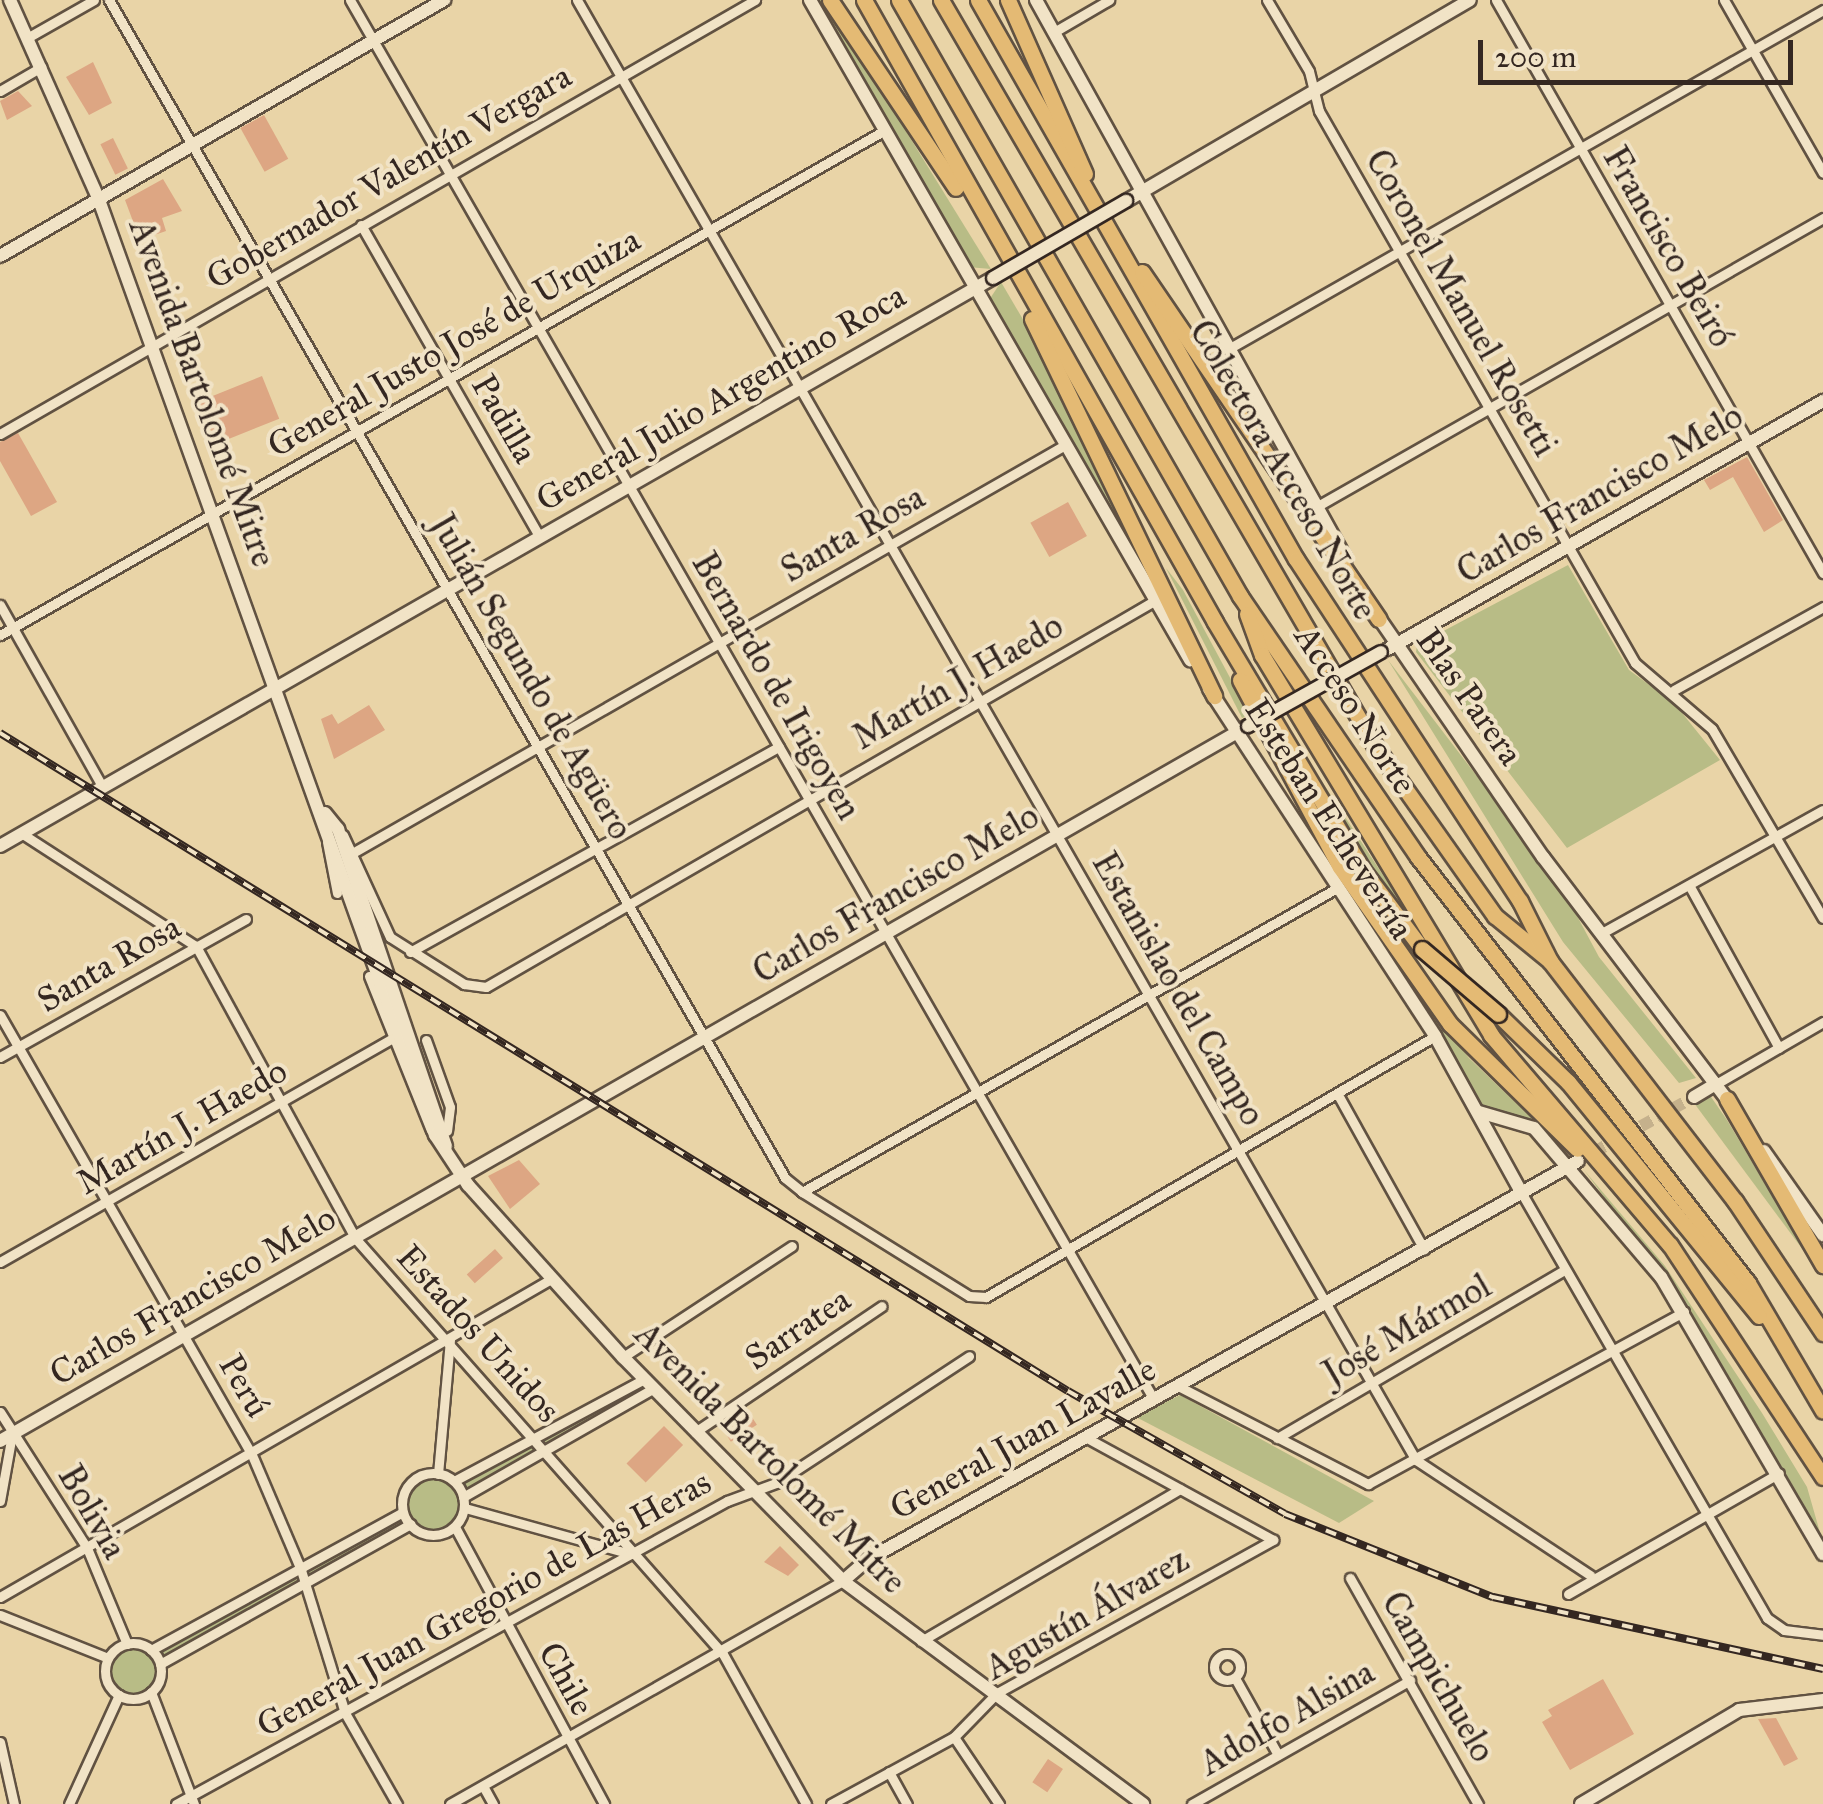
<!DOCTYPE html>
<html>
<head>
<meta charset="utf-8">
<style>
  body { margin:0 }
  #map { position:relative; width:1823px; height:1804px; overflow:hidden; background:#e9d4a7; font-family:"IM FELL Great Primer",serif }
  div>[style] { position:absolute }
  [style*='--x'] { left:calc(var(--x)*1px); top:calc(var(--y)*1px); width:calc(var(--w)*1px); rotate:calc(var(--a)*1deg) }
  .green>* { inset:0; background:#b8bc86 }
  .round { border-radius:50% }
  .building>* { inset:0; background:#dda683; transform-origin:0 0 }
  .secondary-tunnel>* { height:12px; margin-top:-6px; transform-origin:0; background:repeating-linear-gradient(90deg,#c5b18c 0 12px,transparent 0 18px) }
  .roads { filter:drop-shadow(2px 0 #615242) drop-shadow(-2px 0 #615242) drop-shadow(0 2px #615242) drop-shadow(0 -2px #615242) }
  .street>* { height:9px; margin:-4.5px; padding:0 4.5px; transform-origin:4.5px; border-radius:4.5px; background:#f1e3c6 }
  .street>.ring { margin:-4.5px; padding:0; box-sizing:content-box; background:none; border:9px solid #f1e3c6; border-radius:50% }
  .secondary>* { height:12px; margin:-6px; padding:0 6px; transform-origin:6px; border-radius:6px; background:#f1e3c6 }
  .highway>* { height:15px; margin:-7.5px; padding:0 7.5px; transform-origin:7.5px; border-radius:7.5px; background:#e4ba74 }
  .rail>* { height:8px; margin-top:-4px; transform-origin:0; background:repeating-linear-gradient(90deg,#f1e3c6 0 11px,#342721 0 22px); box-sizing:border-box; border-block:2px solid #342721 }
  .bridges { filter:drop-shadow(2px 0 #342721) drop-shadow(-2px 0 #342721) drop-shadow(0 2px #342721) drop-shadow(0 -2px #342721) }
  .secondary-bridge>* { height:12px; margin:-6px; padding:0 6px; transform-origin:6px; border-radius:6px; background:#f1e3c6 }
  .highway-bridge>* { height:15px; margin:-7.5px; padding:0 7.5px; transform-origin:7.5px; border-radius:7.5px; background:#e4ba74 }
  span { translate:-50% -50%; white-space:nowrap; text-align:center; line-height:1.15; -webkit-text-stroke:8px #f1e3c6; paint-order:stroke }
  .street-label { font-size:35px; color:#342721 }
  .scale { position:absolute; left:1478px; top:40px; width:315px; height:45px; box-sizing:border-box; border:5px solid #342721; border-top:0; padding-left:12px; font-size:30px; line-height:35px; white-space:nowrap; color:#342721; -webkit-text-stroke:8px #f1e3c6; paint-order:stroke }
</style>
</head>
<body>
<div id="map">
  <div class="green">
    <div style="clip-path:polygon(816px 0,825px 0,991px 269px,968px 267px)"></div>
    <div style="clip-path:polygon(1001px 282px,1035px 340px,1134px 546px,989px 300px)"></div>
    <div style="clip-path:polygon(1568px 565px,1629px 670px,1674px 703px,1720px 760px,1567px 848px,1416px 652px,1417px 645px)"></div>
    <div style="clip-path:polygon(1166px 568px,1183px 590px,1250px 715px,1242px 718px)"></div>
    <div style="clip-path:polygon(1388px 660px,1561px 886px,1599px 957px,1696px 1078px,1679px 1083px,1563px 942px)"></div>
    <div style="clip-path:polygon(1285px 720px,1317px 774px,1426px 941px,1386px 894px)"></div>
    <div style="clip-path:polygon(1390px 955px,1469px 1058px,1568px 1153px,1527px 1119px,1478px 1105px)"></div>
    <div style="clip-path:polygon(1709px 1094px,1727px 1120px,1809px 1258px,1694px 1103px)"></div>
    <div style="clip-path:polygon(1584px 1170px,1665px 1266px,1762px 1413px,1807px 1487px,1823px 1543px,1693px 1316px)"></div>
    <div style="clip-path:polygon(644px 1379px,633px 1398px,463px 1497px,454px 1481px)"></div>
    <div style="clip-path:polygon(1180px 1395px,1374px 1501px,1339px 1523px,1136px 1417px)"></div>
    <div class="round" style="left:406px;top:1477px;width:54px;height:54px"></div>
    <div style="clip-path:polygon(403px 1512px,410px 1524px,160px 1664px,151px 1650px)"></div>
    <div class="round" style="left:110px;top:1648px;width:46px;height:46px"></div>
  </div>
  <div class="building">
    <div style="clip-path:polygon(93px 62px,112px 103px,89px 115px,66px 77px)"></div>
    <div style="clip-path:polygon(18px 91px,32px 106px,7px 120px,0 101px)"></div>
    <div style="left:264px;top:115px;width:50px;height:27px;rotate:61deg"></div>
    <div style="left:113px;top:138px;width:34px;height:14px;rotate:64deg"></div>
    <div style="clip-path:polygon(163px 179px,182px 211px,162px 218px,166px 231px,140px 240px,125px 200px)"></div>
    <div style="left:262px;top:376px;width:46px;height:68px;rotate:68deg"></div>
    <div style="clip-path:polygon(18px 433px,57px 502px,31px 516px,0 461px,0 442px)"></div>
    <div style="clip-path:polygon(1747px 457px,1783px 520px,1764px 532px,1733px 477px,1710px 490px,1704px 480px)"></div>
    <div style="left:1068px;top:502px;width:39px;height:43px;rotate:61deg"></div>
    <div style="clip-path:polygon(369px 705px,385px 730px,334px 759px,321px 719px,332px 714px,338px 724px)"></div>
    <div style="clip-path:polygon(519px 1160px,540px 1184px,510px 1209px,488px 1176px)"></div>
    <div style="left:495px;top:1249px;width:12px;height:38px;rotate:48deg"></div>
    <div style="left:746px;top:1408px;width:20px;height:31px;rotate:57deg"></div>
    <div style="left:664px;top:1426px;width:27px;height:53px;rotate:45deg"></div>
    <div style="clip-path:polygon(780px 1546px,799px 1565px,788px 1576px,764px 1562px)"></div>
    <div style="clip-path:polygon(1603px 1679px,1634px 1734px,1570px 1770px,1542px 1722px,1552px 1716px,1548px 1710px)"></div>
    <div style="clip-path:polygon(1776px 1718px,1798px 1759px,1784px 1766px,1758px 1719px)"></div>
    <div style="left:1048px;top:1759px;width:18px;height:28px;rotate:34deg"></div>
  </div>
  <div class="secondary-tunnel">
    <div style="--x:1578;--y:1161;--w:132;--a:-28.9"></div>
  </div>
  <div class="roads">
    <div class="street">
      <div style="--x:109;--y:0;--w:1358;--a:60.15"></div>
      <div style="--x:785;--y:1178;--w:22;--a:39"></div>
      <div style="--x:802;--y:1192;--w:197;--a:31.9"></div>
      <div style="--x:969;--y:1296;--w:17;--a:3"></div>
      <div style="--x:986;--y:1297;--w:519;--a:-30.17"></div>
      <div style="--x:350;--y:0;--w:1614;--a:60.13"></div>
      <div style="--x:577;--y:0;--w:1684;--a:60.12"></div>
      <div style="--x:1416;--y:1460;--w:209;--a:33.5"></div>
      <div style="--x:1267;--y:0;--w:82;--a:59.4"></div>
      <div style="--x:1309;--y:71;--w:41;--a:76"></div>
      <div style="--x:1319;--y:111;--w:636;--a:60.21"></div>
      <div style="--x:1635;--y:663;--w:101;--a:40.6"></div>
      <div style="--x:1712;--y:729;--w:219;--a:59.6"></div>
      <div style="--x:1496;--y:0;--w:660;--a:60.29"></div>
      <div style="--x:1724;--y:0;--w:199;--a:60.2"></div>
      <div style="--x:1054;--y:32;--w:64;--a:-30.2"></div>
      <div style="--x:27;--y:38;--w:77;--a:-29.6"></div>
      <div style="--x:0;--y:91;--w:48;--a:-30.3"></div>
      <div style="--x:361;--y:225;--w:358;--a:60.2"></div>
      <div style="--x:1230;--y:348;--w:683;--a:-29.68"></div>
      <div style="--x:0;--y:434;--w:871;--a:-29.89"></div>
      <div style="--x:1316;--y:507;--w:584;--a:-29.68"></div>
      <div style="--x:0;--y:605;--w:206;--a:60.6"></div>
      <div style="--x:0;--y:635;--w:1019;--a:-29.71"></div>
      <div style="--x:1674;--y:690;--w:171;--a:-29.1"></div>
      <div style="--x:21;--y:833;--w:208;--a:32.9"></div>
      <div style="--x:196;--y:946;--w:332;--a:61.4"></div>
      <div style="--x:355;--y:1238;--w:555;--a:48.5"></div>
      <div style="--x:723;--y:1654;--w:171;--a:61"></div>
      <div style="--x:343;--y:835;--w:112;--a:65.3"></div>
      <div style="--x:390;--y:937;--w:88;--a:32.4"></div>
      <div style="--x:464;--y:984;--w:22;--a:8"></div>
      <div style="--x:486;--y:987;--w:772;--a:-30.02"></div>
      <div style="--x:327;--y:842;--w:52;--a:78.9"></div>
      <div style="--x:356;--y:851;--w:817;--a:-29.8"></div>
      <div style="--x:1689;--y:885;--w:186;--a:61.1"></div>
      <div style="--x:1600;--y:934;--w:255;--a:-29.1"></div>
      <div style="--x:410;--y:952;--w:422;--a:-29.1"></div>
      <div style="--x:369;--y:976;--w:166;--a:68.1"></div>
      <div style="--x:0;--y:1015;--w:507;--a:60.2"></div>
      <div style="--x:252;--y:1455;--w:125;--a:66.9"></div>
      <div style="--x:301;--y:1570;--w:150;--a:72.9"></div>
      <div style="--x:345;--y:1713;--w:105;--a:60.3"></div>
      <div style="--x:426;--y:1040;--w:71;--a:70.3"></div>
      <div style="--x:450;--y:1107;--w:24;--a:97"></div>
      <div style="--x:0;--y:1057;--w:282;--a:-29.3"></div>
      <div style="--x:1716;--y:1084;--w:124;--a:-30.1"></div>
      <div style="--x:1337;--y:1093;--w:179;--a:60.9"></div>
      <div style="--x:802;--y:1192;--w:615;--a:-29.61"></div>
      <div style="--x:1521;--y:1192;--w:492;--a:60"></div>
      <div style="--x:1767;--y:1618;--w:21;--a:35"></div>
      <div style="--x:1784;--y:1630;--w:39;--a:7"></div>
      <div style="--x:0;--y:1262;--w:450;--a:-29.7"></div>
      <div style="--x:623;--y:1357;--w:202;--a:-33.3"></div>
      <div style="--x:1180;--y:1387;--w:212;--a:27.3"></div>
      <div style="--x:1368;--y:1484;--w:360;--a:-28.6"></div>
      <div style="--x:0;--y:1412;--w:161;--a:57.4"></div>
      <div style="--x:87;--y:1548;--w:104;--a:67.4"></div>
      <div style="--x:695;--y:1432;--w:225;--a:-34"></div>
      <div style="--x:1087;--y:1438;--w:212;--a:28.7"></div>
      <div style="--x:1277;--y:1438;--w:333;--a:-30.3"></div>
      <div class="ring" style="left:402px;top:1473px;width:53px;height:53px"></div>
      <div style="--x:438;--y:1474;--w:136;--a:-84.9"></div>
      <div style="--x:454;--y:1481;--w:216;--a:-28.2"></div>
      <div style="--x:463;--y:1497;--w:218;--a:-29.7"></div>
      <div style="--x:0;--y:1501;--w:68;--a:-79.8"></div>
      <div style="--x:465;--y:1508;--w:172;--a:15.5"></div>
      <div style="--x:455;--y:1527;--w:315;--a:61.7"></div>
      <div style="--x:1350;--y:1578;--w:260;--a:60.5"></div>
      <div style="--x:1568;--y:1594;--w:243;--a:-29.8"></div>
      <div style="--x:0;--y:1597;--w:636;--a:-29.99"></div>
      <div style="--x:0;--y:1615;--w:116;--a:21.7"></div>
      <div style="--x:921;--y:1641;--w:300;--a:-30.4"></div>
      <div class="ring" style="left:105px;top:1643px;width:47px;height:47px"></div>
      <div style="--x:151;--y:1650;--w:287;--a:-28.7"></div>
      <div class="ring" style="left:1214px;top:1654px;width:17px;height:17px"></div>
      <div style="--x:160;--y:1664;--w:287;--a:-29.2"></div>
      <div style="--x:1235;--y:1678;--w:88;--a:60.8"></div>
      <div style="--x:151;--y:1692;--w:120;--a:69"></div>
      <div style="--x:954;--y:1737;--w:81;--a:56.1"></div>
      <div style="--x:0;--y:1742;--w:64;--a:77.3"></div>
      <div style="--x:889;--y:1772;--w:37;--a:61"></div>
      <div style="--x:483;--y:1786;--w:21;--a:61"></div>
      <div style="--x:69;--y:1804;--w:120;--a:-65.4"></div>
      <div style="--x:176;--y:1804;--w:629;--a:-28.81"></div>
      <div style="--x:727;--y:1501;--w:52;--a:-20.2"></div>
      <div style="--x:776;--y:1483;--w:231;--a:-33.3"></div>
      <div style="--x:450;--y:1804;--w:452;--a:-29.6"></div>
      <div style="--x:831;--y:1804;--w:140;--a:-28.6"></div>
      <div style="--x:954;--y:1737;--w:62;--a:-45.7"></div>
      <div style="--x:997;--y:1693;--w:316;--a:-29"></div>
      <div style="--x:1192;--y:1804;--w:251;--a:-29.6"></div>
    </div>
    <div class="secondary">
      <div style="--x:10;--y:0;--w:219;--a:66"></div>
      <div style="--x:99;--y:200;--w:994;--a:70.23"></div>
      <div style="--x:435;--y:1135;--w:60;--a:56.6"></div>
      <div style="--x:468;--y:1185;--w:232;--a:48"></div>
      <div style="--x:623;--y:1357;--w:314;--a:45.5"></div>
      <div style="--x:843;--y:1581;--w:374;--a:36.6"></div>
      <div style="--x:810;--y:0;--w:762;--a:60.07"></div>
      <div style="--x:1036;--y:0;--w:639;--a:60.99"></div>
      <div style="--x:1126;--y:201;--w:398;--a:-30.3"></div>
      <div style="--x:0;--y:256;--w:513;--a:-29.97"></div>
      <div style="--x:1375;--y:612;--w:297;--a:55.6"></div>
      <div style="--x:1543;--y:857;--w:313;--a:52.8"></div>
      <div style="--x:1388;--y:649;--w:501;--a:-29.69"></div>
      <div style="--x:1209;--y:689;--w:414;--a:56.9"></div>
      <div style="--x:1435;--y:1036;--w:178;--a:61.1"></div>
      <div style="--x:325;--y:813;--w:21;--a:51"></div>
      <div style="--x:338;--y:829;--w:335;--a:71.2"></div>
      <div style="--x:0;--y:846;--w:1144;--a:-29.77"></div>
      <div style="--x:1694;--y:1097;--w:26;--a:-31"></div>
      <div style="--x:1479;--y:1112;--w:57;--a:16.2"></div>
      <div style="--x:1534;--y:1128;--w:196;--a:49.6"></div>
      <div style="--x:1661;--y:1277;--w:321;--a:59.7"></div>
      <div style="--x:1764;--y:1151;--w:103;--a:54.9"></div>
      <div style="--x:0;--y:1441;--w:1438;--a:-29.81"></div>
      <div style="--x:843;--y:1581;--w:32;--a:-41"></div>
      <div style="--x:867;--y:1560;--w:815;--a:-29.3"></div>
      <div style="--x:1581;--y:1804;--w:184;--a:-30.7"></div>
      <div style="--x:1739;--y:1710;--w:85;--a:-6.8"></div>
    </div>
    <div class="highway">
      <div style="--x:830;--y:0;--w:226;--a:56.2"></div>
      <div style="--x:864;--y:0;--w:714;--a:60.56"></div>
      <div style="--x:1215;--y:622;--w:287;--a:59.2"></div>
      <div style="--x:1362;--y:869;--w:100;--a:53.1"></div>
      <div style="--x:899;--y:0;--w:687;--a:60.22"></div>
      <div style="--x:1240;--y:596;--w:316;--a:55.7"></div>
      <div style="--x:1418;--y:857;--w:539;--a:52.24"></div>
      <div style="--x:1748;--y:1283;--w:148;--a:59.6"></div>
      <div style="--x:941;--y:0;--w:863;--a:59.81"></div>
      <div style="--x:1375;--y:746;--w:208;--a:54.8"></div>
      <div style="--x:1495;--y:916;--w:71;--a:39.3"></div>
      <div style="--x:1550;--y:961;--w:303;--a:52.4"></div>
      <div style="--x:1735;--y:1201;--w:159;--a:56.3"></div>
      <div style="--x:978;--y:0;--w:643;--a:60.37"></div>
      <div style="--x:1296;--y:559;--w:409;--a:56.8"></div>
      <div style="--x:1520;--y:901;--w:67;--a:63.4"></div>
      <div style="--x:1008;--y:0;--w:190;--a:66.1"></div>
      <div style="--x:1142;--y:272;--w:420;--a:55.7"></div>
      <div style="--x:1032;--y:319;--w:419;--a:64.2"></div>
      <div style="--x:1247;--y:614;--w:44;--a:69.9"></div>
      <div style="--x:1262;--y:655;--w:444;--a:58.9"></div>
      <div style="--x:1491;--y:1035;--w:276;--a:49.6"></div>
      <div style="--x:1670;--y:1245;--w:278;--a:56.6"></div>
      <div style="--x:1240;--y:680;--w:212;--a:61.9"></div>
      <div style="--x:1340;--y:867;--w:192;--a:55"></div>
      <div style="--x:1450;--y:1024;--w:178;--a:44.5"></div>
      <div style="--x:1498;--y:1014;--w:98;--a:44.2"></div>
      <div style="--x:1568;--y:1082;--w:302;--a:50.8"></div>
      <div style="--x:1727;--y:1099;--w:192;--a:60"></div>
    </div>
  </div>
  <div class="rail">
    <div style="--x:0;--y:733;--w:1254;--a:31.64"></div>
    <div style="--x:1068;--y:1391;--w:249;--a:29.5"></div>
    <div style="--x:1285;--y:1514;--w:224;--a:21.8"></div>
    <div style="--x:1493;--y:1597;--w:338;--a:12.3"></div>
  </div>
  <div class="bridges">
    <div class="secondary-bridge">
      <div style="--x:993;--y:278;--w:154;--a:-30.1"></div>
      <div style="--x:1248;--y:726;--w:152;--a:-29.1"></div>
    </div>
    <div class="highway-bridge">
      <div style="--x:1422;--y:949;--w:100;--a:40.5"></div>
    </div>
  </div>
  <div class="street-label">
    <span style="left:389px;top:177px;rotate:-30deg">Gobernador Valentín Vergara</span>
    <span style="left:1668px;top:247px;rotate:60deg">Francisco Beiró</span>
    <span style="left:1461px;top:303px;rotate:60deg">Coronel Manuel Rosetti</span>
    <span style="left:454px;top:343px;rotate:-30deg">General Justo José de Urquiza</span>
    <span style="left:202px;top:393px;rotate:70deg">Avenida Bartolomé Mitre</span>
    <span style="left:721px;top:398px;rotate:-30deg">General Julio Argentino Roca</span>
    <span style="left:504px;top:419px;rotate:60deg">Padilla</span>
    <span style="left:1283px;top:470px;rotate:60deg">Colectora Acceso Norte</span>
    <span style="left:1600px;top:494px;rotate:-30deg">Carlos Francisco Melo</span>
    <span style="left:853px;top:534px;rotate:-30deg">Santa Rosa</span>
    <span style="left:531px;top:677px;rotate:60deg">Julián Segundo de Agüero</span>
    <span style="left:958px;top:682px;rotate:-30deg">Martín J. Haedo</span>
    <span style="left:776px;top:686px;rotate:60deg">Bernardo de Irigoyen</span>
    <span style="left:1469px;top:697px;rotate:55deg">Blas Parera</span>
    <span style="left:1355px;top:710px;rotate:57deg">Acceso Norte</span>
    <span style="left:1329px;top:819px;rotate:57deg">Esteban Echeverría</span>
    <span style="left:896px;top:894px;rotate:-30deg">Carlos Francisco Melo</span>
    <span style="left:109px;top:964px;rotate:-30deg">Santa Rosa</span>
    <span style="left:1178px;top:989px;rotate:60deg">Estanislao del Campo</span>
    <span style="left:182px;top:1127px;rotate:-30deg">Martín J. Haedo</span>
    <span style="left:193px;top:1296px;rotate:-30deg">Carlos Francisco Melo</span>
    <span style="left:798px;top:1329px;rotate:-34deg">Sarratea</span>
    <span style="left:1407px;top:1330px;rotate:-30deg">José Mármol</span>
    <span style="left:478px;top:1334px;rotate:48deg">Estados Unidos</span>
    <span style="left:244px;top:1386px;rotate:60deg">Perú</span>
    <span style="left:1023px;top:1439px;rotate:-29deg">General Juan Lavalle</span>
    <span style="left:770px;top:1458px;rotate:45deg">Avenida Bartolomé Mitre</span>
    <span style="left:92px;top:1512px;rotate:60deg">Bolivia</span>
    <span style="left:484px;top:1604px;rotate:-29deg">General Juan Gregorio de Las Heras</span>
    <span style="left:1087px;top:1614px;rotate:-30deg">Agustín Álvarez</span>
    <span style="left:1438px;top:1677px;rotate:60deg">Campichuelo</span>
    <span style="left:566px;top:1679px;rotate:61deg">Chile</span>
    <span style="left:1287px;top:1718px;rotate:-30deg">Adolfo Alsina</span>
  </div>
  <div class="scale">200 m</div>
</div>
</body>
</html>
